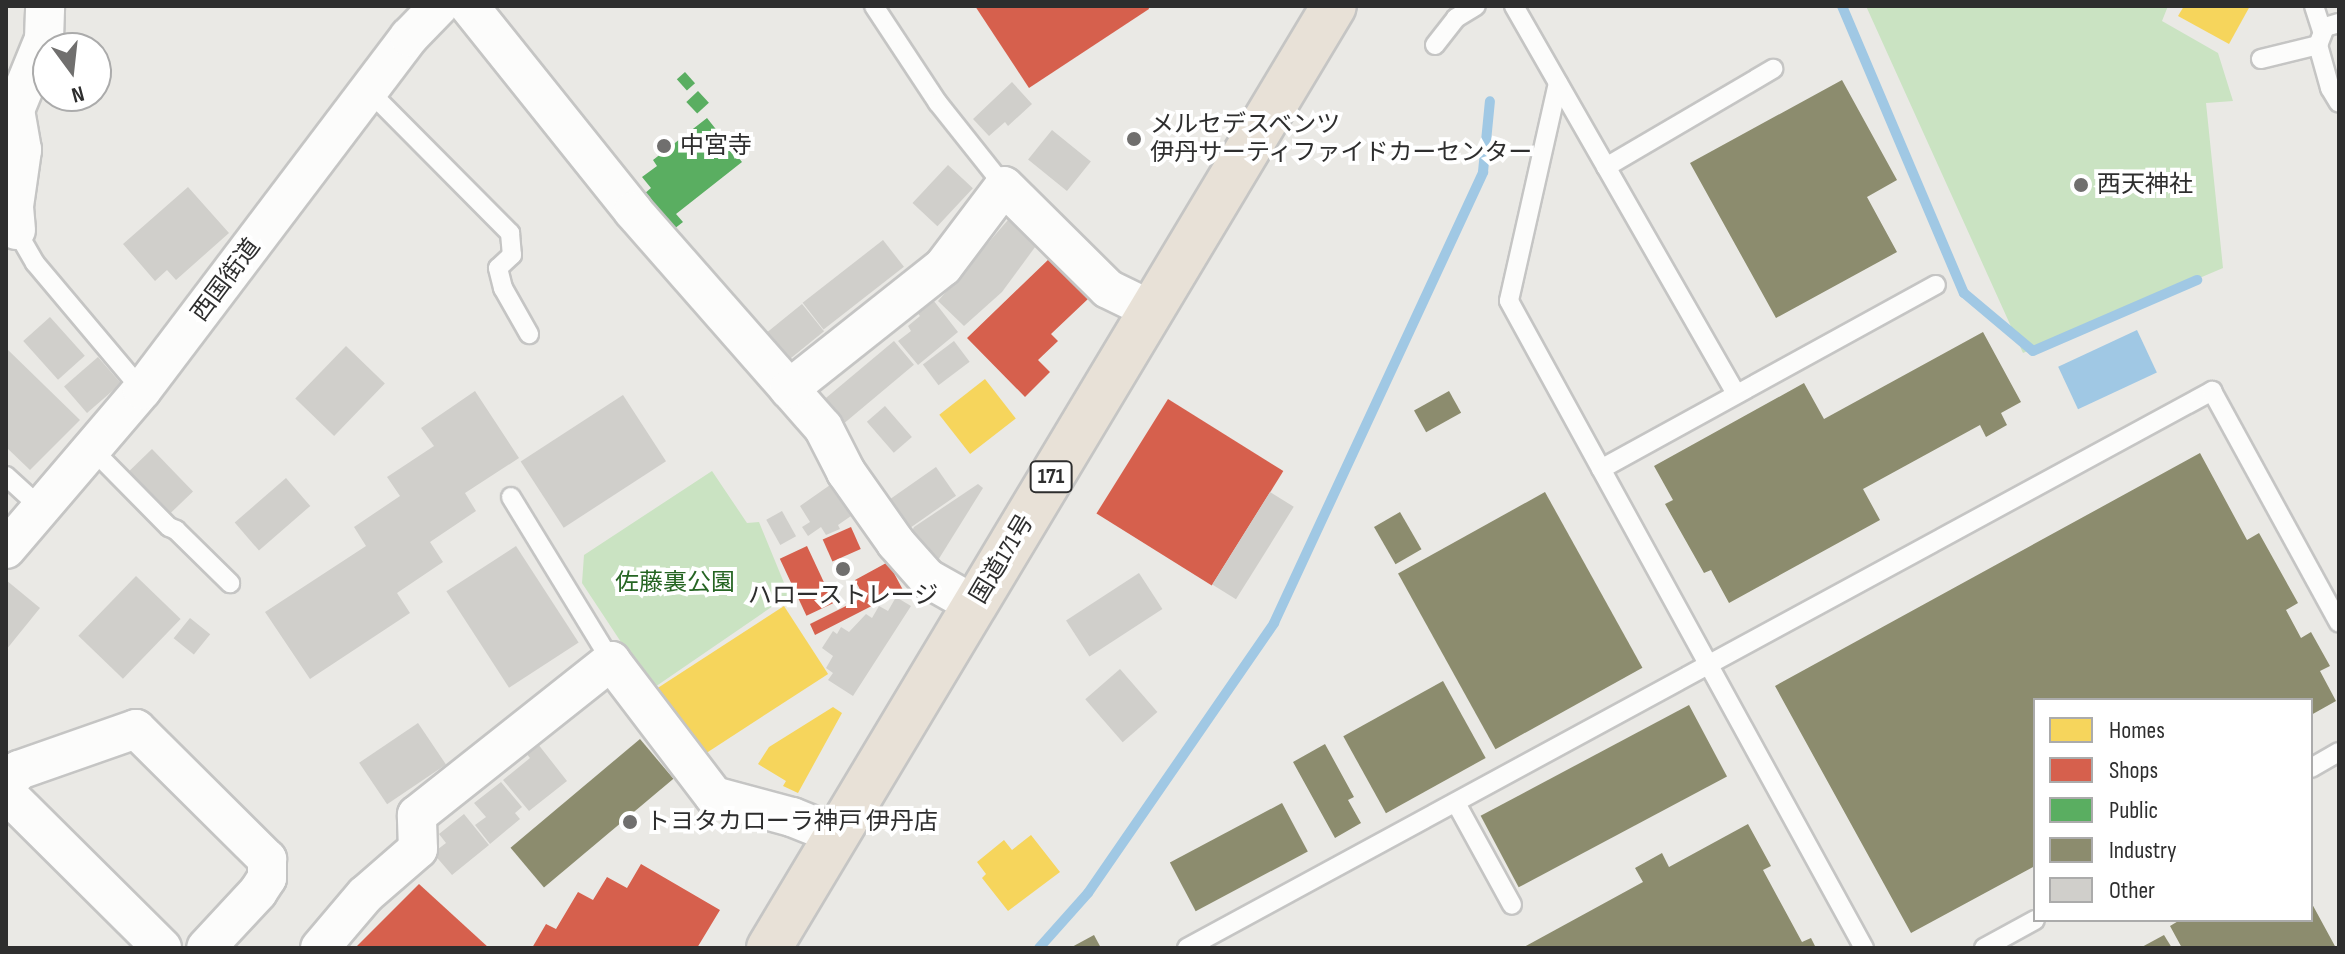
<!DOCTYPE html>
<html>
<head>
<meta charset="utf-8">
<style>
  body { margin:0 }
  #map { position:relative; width:2345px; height:954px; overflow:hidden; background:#eae9e5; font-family:"Sofia Sans Condensed","Noto Sans JP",sans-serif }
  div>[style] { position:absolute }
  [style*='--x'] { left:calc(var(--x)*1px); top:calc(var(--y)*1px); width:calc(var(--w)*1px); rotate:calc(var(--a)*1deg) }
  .green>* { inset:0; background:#cae3c2 }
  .water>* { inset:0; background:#a0c8e4; transform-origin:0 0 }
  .homes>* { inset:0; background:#f6d55c; transform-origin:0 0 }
  .shops>* { inset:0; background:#d6604d; transform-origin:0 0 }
  .public>* { inset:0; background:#5aae61; transform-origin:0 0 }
  .industry>* { inset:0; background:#8c8c6e; transform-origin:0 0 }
  .stream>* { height:10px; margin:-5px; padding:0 5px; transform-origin:5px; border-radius:5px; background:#a0c8e4 }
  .building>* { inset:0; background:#d0cfcb; transform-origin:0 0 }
  .roads { filter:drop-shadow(2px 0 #c5c5c4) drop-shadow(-2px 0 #c5c5c4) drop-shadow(0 2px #c5c5c4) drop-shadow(0 -2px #c5c5c4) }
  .lane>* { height:18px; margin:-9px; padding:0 9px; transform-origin:9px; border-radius:9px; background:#fcfcfb }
  .street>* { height:38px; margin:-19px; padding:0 19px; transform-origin:19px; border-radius:19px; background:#fcfcfb }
  .highway>* { height:44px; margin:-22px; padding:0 22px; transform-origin:22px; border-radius:22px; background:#e8e1d7 }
  .dots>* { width:22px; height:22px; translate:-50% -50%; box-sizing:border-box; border:4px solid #fff; border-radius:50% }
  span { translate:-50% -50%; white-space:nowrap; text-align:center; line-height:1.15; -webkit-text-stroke:8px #fff; paint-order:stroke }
  .shield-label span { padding:2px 6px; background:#fff; border:2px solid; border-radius:6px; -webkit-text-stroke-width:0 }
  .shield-label { font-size:22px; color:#2e2e2e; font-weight:700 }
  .poi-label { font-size:24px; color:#2e2e2e }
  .left { translate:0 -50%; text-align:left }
  .street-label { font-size:24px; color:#2e2e2e }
  .park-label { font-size:24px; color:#266523 }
  .frame { position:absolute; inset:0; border:8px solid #2e2e2e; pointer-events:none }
  .legend { position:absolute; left:2033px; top:698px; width:280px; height:224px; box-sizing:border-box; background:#fff; border:2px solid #ababab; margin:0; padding:10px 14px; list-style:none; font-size:24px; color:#2e2e2e }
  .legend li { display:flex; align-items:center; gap:16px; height:40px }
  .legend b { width:40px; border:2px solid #ababab }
  .north { position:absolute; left:32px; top:32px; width:80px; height:80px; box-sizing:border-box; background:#fff; border:2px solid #ababab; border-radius:50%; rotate:165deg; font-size:22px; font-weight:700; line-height:32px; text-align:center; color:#2e2e2e }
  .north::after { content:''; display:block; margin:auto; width:28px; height:36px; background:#706f6e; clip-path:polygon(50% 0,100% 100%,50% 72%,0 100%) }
</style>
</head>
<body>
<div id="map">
  <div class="green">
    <div style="clip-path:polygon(1866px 6px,2168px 6px,2162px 21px,2218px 53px,2233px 101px,2206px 103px,2223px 268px,2023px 353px)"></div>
    <div style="clip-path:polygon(712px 471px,747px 523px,759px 522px,789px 595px,652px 689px,582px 583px,584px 555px)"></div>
  </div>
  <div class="water">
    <div style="left:2137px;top:330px;width:47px;height:87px;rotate:65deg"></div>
  </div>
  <div class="homes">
    <div style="clip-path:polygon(2184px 6px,2250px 6px,2229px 44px,2178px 16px)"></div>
    <div style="left:985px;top:379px;width:50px;height:58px;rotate:52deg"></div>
    <div style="left:784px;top:606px;width:81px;height:152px;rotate:57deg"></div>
    <div style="clip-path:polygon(833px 707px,842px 713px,798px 793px,783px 786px,786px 781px,758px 764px,769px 747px)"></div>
    <div style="clip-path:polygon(1031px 835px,1060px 872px,1008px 911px,982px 878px,986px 874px,977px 862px,1004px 840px,1012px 850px)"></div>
  </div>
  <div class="shops">
    <div style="clip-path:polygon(975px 6px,1148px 6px,1149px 9px,1029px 88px)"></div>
    <div style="clip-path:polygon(1050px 258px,1089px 298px,1051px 334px,1058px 341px,1038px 360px,1050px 372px,1025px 397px,967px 338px)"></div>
    <div style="left:1168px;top:399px;width:136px;height:135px;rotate:32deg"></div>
    <div style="left:851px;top:527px;width:24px;height:31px;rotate:66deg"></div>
    <div style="left:807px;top:546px;width:63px;height:30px;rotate:65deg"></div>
    <div style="clip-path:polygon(888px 562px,903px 590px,815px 635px,810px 624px,864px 597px,855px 580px)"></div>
    <div style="clip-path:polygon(641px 864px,720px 910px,697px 948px,532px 948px,546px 924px,556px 929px,578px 892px,593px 900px,607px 877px,627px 888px)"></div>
    <div style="clip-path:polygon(419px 884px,489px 948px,355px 948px)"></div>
  </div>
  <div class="public">
    <div style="left:685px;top:72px;width:15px;height:11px;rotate:48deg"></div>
    <div style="left:698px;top:91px;width:16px;height:16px;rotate:47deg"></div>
    <div style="clip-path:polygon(707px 118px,742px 162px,676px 214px,683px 222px,665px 236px,637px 200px,651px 188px,642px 177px,657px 166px,653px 160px)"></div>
  </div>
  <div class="industry">
    <div style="clip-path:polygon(1842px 80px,1897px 180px,1867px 197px,1897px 252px,1776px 318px,1690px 163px)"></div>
    <div style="clip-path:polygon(1983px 332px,2021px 402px,2001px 413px,2007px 425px,1986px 437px,1980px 425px,1863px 489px,1880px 520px,1729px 603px,1711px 570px,1704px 573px,1665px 504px,1673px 500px,1654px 466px,1804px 383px,1824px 419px)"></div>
    <div style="left:1449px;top:391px;width:25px;height:40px;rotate:61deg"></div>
    <div style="clip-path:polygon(2200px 453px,2247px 540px,2259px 533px,2298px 603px,2286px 610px,2301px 638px,2311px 632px,2330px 666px,2320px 671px,2336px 701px,2311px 715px,2311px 700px,2035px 700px,2035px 866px,1911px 933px,1775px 686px)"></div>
    <div style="left:1545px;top:492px;width:201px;height:168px;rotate:61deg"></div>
    <div style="left:1400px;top:512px;width:43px;height:30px;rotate:60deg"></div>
    <div style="left:1443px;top:681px;width:88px;height:114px;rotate:61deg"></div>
    <div style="left:1689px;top:705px;width:81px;height:236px;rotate:62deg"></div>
    <div style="left:640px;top:739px;width:52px;height:169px;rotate:50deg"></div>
    <div style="clip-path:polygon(1325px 744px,1354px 797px,1348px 800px,1361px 823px,1335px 838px,1293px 762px)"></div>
    <div style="left:1282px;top:803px;width:55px;height:127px;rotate:62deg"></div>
    <div style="clip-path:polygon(1748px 824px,1771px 866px,1763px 870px,1802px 942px,1811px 938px,1816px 948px,1522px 948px,1643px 882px,1635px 868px,1662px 853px,1669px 867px)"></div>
    <div style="clip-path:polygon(2311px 902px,2336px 948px,2182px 948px,2170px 926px,2180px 920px,2311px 920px)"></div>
    <div style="clip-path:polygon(1094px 935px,1101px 948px,1070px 948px)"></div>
    <div style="clip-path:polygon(2164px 935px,2172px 948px,2140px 948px)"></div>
  </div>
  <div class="stream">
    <div style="--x:1842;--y:6;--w:312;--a:67"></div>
    <div style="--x:1964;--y:293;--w:90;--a:40"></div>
    <div style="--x:2033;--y:351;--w:179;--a:-23.4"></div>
    <div style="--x:1039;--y:948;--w:74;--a:-48.3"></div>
    <div style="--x:1088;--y:893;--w:328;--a:-55.4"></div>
    <div style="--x:1274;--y:623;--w:497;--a:-65.1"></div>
    <div style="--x:1483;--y:172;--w:71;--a:-84.4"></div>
  </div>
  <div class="building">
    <div style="clip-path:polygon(1012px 82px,1032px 104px,1008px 126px,1005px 122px,989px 136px,973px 119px)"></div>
    <div style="left:1052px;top:130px;width:50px;height:38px;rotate:39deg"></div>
    <div style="left:948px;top:165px;width:34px;height:52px;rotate:43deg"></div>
    <div style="clip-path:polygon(188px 187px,229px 233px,176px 280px,167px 270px,155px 281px,123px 244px)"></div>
    <div style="clip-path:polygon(1014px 213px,1041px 239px,1002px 292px,964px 326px,938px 301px)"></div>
    <div style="left:883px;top:240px;width:34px;height:102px;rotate:52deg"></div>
    <div style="clip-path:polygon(930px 296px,958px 332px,918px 365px,898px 341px,911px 331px,908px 326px,920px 316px,914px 309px)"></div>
    <div style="left:802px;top:304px;width:35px;height:48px;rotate:51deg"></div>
    <div style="left:50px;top:317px;width:52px;height:36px;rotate:48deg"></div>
    <div style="left:894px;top:341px;width:31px;height:97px;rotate:50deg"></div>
    <div style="left:954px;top:341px;width:26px;height:39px;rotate:53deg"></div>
    <div style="left:346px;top:346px;width:54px;height:73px;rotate:44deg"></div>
    <div style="clip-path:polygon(6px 348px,80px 420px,30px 470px,6px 447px)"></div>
    <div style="left:98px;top:357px;width:35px;height:45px;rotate:49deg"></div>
    <div style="clip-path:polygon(475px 391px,519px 458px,465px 493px,476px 511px,430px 542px,443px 562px,397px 593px,410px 613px,310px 679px,265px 612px,366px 546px,354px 527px,400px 496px,387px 477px,434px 446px,421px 428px)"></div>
    <div style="left:623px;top:395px;width:79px;height:122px;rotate:57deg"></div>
    <div style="left:885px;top:406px;width:41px;height:24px;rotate:49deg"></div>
    <div style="left:152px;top:449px;width:59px;height:33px;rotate:46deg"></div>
    <div style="left:936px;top:467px;width:35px;height:65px;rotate:55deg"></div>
    <div style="left:286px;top:478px;width:37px;height:68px;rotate:49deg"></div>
    <div style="clip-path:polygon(978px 484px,983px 488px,935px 565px,907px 541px,914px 527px)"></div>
    <div style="clip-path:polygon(830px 485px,851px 516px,838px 525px,840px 529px,826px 535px,821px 527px,808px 536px,802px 527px,810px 522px,800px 506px)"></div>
    <div style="left:1270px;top:492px;width:28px;height:109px;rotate:32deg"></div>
    <div style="left:782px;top:511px;width:29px;height:18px;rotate:61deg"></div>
    <div style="left:516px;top:546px;width:115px;height:83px;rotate:57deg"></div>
    <div style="left:1139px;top:573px;width:43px;height:87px;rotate:57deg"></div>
    <div style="left:136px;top:576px;width:62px;height:83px;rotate:44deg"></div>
    <div style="clip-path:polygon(6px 580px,40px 608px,6px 650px)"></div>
    <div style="clip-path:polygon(896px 597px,911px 606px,853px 696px,828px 680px,833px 673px,826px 668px,833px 656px,822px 648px,833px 631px,837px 634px,841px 627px,849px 632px,866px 614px,872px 618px,879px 606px,888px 611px)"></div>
    <div style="left:190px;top:618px;width:26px;height:26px;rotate:39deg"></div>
    <div style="left:1120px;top:669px;width:57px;height:46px;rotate:49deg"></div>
    <div style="left:418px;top:723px;width:50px;height:71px;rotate:56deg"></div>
    <div style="clip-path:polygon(534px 739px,567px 781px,529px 811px,503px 780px,530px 758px,522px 748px)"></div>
    <div style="clip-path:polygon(501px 782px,522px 807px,515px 813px,520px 819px,490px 844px,475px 825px,486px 817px,474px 803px)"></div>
    <div style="clip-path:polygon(464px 814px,489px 845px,452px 875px,433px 853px,446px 843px,439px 834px)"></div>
  </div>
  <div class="roads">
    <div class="lane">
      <div style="--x:874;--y:6;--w:116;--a:56.6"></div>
      <div style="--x:938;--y:103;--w:106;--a:51.5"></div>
      <div style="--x:1514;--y:6;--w:446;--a:60.2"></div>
      <div style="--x:2314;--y:6;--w:28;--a:72"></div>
      <div style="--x:2339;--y:23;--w:15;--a:164"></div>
      <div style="--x:2325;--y:27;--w:19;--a:111"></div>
      <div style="--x:2318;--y:45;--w:45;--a:74.4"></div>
      <div style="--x:2330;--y:88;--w:17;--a:59"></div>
      <div style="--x:1435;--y:45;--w:34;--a:-52"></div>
      <div style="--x:1456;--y:18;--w:23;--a:-31"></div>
      <div style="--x:2261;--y:59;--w:59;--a:-13.8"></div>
      <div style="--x:1558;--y:83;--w:223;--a:102.7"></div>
      <div style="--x:1509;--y:301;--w:738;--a:61.25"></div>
      <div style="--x:370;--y:92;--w:199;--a:45.2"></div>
      <div style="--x:510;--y:233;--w:22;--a:85"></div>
      <div style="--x:512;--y:255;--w:19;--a:137"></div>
      <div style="--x:498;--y:268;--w:21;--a:76"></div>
      <div style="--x:503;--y:288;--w:53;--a:60.5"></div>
      <div style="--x:1606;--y:167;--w:194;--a:-30.4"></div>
      <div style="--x:16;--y:230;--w:38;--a:60"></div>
      <div style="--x:35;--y:263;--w:166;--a:49.9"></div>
      <div style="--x:91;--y:448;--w:111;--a:45.4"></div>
      <div style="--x:169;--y:527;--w:8;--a:23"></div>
      <div style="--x:176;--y:530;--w:76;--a:44.5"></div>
      <div style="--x:1601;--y:469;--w:382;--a:-28.8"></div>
      <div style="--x:6;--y:476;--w:46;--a:42.4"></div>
      <div style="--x:511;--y:497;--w:192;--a:58.6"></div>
      <div style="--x:2311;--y:768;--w:32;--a:-30"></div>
      <div style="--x:1456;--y:803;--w:116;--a:61.2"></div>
      <div style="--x:1187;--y:948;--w:1167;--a:-28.52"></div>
      <div style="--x:2212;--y:391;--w:264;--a:61.3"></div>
      <div style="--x:1984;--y:948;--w:58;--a:-28.8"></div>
    </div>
    <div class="street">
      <div style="--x:469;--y:6;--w:263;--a:51.3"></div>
      <div style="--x:633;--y:211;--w:288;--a:48.7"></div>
      <div style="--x:823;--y:427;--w:51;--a:62.9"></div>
      <div style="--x:846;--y:472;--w:87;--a:54.8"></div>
      <div style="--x:896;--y:543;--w:47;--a:48.5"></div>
      <div style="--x:927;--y:578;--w:55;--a:29.4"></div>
      <div style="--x:16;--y:230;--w:24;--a:-95"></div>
      <div style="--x:14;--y:206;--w:57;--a:-81.9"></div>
      <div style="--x:22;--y:150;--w:41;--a:-99.9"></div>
      <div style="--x:15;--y:110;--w:77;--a:-67.8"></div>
      <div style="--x:44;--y:39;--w:33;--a:-88"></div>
      <div style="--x:789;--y:389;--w:196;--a:-38.4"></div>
      <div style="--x:943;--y:267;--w:101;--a:-53"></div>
      <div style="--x:1004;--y:186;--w:146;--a:44.7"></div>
      <div style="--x:1108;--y:289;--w:48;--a:26"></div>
      <div style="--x:6;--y:549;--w:209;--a:-49.5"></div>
      <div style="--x:142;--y:390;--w:443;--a:-52.9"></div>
      <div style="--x:409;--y:37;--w:43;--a:-45.9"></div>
      <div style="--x:6;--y:785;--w:20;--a:-49"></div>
      <div style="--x:19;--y:770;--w:124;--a:-19.3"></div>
      <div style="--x:136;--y:729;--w:185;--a:44.8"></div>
      <div style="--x:267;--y:859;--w:19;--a:90"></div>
      <div style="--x:267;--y:878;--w:17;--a:123"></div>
      <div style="--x:258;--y:892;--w:76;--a:132.9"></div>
      <div style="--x:6;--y:793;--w:220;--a:44.8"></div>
      <div style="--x:320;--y:948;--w:70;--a:-49.7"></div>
      <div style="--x:365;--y:895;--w:70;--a:-41"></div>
      <div style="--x:418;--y:849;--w:34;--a:-92"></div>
      <div style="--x:417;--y:815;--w:248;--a:-38.4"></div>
      <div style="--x:611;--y:661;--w:170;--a:52.7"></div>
      <div style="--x:714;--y:796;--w:81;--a:15.1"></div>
      <div style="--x:792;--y:817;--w:48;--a:21.8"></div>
    </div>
    <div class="highway">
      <div style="--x:769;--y:948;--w:1098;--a:-59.05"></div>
    </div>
  </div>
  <div class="dots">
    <div style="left:1134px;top:139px;background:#706f6e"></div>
    <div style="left:664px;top:146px;background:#706f6e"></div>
    <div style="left:2081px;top:185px;background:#706f6e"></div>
    <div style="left:843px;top:569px;background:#706f6e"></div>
    <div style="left:630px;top:822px;background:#706f6e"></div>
  </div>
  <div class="shield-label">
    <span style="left:1051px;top:477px">171</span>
  </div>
  <div class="poi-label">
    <span class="left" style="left:1150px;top:139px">メルセデスベンツ<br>伊丹サーティファイドカーセンター</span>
    <span class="left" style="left:680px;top:146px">中宮寺</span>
    <span class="left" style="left:2097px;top:185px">西天神社</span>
    <span style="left:843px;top:596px">ハローストレージ</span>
    <span class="left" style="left:646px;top:822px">トヨタカローラ神戸 伊丹店</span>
  </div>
  <div class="street-label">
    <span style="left:226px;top:280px;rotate:-53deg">西国街道</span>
    <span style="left:1002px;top:559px;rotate:-59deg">国道171号</span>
  </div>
  <div class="park-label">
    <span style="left:675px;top:583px">佐藤裏公園</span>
  </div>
  <div class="frame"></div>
  <ul class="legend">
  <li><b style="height:22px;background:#f6d55c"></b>Homes</li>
  <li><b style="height:22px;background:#d6604d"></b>Shops</li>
  <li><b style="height:22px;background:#5aae61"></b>Public</li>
  <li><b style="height:22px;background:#8c8c6e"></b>Industry</li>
  <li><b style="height:22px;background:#d0cfcb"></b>Other</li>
  </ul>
  <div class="north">N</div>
</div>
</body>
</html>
